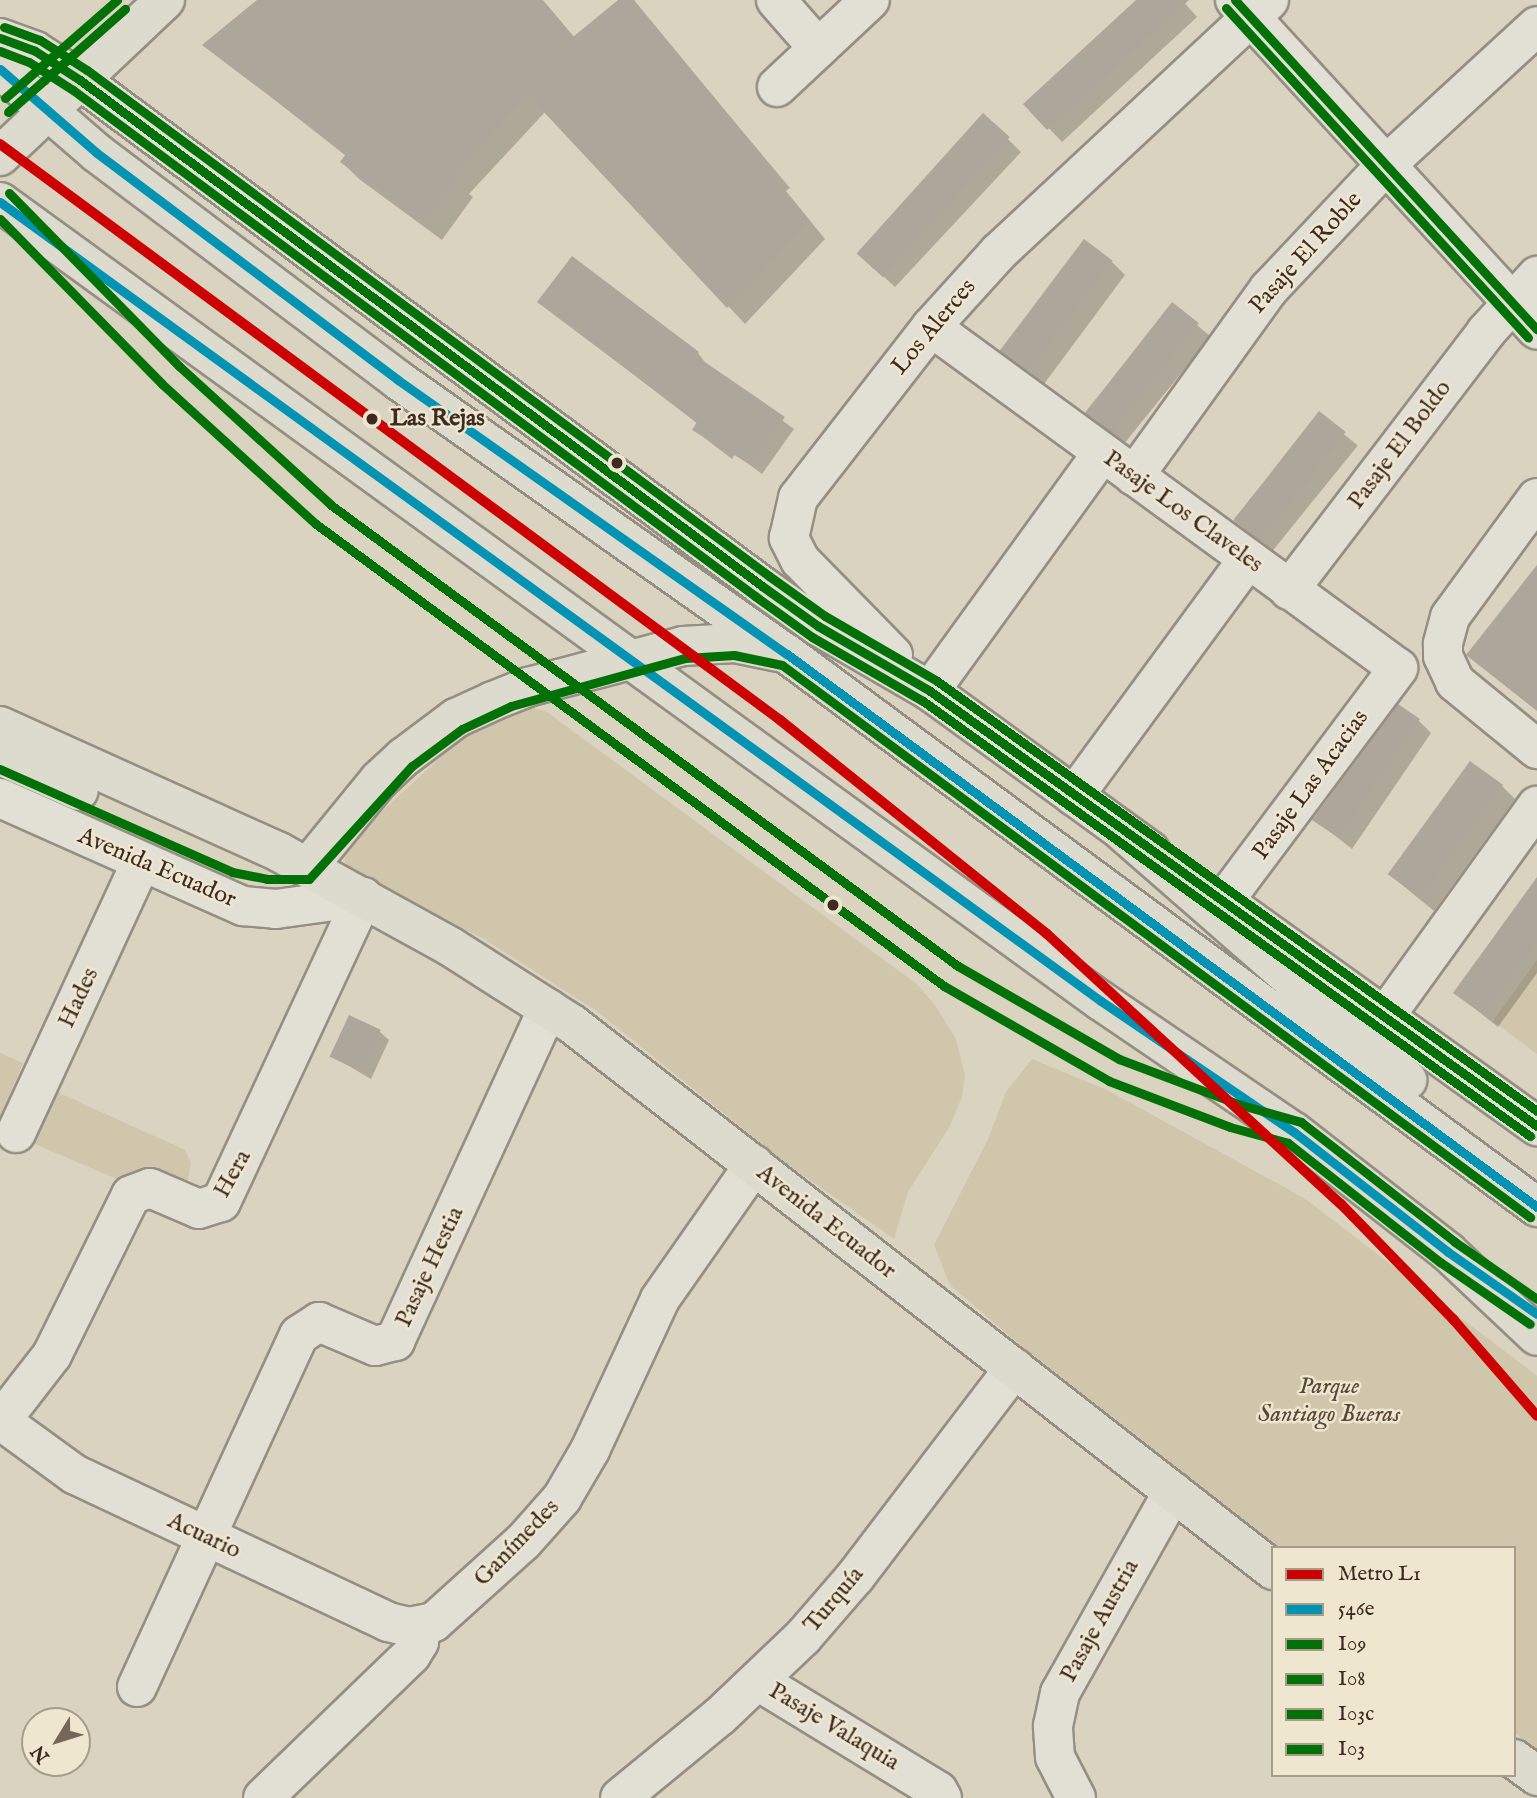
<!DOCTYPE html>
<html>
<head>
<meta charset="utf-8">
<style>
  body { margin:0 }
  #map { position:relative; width:1537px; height:1798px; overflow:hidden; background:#dad3c0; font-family:"IM FELL English",serif }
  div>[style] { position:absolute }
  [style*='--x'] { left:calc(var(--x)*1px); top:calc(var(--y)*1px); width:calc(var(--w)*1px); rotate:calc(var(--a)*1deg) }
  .green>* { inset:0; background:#d0c6ac }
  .shadow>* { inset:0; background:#0003; transform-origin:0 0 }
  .building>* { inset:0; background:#ada69a; transform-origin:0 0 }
  .roads { filter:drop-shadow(2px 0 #958f83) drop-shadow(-2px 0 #958f83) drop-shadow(0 2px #958f83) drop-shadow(0 -2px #958f83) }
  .minor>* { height:38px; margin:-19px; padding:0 19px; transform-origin:19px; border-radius:19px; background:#e2dfd5 }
  .major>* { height:38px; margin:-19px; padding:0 19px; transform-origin:19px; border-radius:19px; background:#dddace }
  .bus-1>* { height:9px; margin:-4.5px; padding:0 4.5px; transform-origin:4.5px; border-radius:4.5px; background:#0093b3 }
  .bus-2>* { height:9px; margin:-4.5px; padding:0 4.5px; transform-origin:4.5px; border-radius:4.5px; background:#007106 }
  .bus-3>* { height:9px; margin:-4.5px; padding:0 4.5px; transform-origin:4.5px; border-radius:4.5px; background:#007106 }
  .bus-4>* { height:9px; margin:-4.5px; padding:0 4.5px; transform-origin:4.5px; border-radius:4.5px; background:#007106 }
  .bus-5>* { height:9px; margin:-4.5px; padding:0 4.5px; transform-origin:4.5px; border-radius:4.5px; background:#007106 }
  .metro-1>* { height:10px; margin:-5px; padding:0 5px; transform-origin:5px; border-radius:5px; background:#c00 }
  .dots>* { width:19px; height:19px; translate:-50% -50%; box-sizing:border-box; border:4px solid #eee6cf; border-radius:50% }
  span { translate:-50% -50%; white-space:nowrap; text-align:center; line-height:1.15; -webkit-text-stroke:5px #eee6cf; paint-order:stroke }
  .street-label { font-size:24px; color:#3d2b22 }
  .stop-label { font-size:24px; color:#3d2b22; font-weight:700 }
  .left { translate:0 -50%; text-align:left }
  .park-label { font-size:24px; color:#59483a; font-style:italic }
  .legend { position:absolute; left:1271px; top:1546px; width:245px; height:231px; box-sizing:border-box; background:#eee6cf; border:2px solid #a79b8a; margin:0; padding:9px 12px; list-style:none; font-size:21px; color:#3d2b22 }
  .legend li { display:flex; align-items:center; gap:14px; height:35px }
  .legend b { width:35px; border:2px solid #a79b8a }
  .north { position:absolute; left:21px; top:1707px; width:70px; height:70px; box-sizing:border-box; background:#eee6cf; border:2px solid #a79b8a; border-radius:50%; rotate:232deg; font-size:19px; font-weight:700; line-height:28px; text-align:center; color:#3d2b22 }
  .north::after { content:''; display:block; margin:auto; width:24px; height:32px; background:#746659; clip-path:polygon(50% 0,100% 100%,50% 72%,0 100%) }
</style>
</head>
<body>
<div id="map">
  <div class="green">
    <div style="clip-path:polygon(534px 708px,547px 712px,918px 985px,937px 1008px,956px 1039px,965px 1075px,962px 1097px,950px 1126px,908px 1192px,894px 1239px,783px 1161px,598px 1012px,484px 939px,352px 873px,344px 861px,351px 840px,454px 745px,497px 717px)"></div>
    <div style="clip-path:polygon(1537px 960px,1537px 1054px,1493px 1021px)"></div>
    <div style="clip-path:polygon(0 1053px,23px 1063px,0 1117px)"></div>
    <div style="clip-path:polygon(1032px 1059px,1107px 1090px,1304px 1198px,1537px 1376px,1537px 1750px,1514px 1732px,1514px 1548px,1280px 1548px,1020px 1345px,950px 1285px,934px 1245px,988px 1139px,1006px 1092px)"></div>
    <div style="clip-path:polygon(46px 1087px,185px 1150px,191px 1163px,187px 1185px,152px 1194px,23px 1139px)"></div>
  </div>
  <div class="shadow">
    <div style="clip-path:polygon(260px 0,543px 0,575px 38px,621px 0,632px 0,790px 188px,786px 191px,825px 239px,745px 324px,546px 111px,469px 194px,473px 197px,442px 240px,359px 179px,342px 162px,346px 156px,205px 45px)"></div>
    <div style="clip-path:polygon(1139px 0,1182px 0,1197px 17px,1062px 142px,1026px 104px)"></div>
    <div style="clip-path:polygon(983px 115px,1021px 152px,895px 287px,869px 263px)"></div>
    <div style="clip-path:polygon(1112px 262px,1125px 275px,1044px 384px,1004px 351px)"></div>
    <div style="clip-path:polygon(539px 302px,698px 353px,707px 365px,794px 429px,762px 474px,735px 454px,732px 459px,694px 430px,698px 424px)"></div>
    <div style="left:1172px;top:305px;width:50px;height:137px;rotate:39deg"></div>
    <div style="left:1319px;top:414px;width:50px;height:135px;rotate:39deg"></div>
    <div style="clip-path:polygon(1418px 720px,1431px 733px,1352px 849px,1314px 819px)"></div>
    <div style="clip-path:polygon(1502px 786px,1515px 799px,1434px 911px,1390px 875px)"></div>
    <div style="clip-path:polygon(1537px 880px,1537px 973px,1498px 1027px,1455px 993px)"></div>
    <div style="clip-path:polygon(380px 1032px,389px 1040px,371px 1079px,332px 1056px)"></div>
  </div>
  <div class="building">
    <div style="clip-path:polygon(257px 0,542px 0,573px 37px,618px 0,634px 0,774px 170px,770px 173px,810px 221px,727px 308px,528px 95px,453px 176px,457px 179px,424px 224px,340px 162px,346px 154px,202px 45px)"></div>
    <div style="clip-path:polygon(1136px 0,1189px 0,1047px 130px,1023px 104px)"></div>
    <div style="left:983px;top:113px;width:36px;height:189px;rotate:42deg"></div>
    <div style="left:1084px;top:239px;width:36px;height:140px;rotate:37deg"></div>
    <div style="clip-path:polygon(572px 256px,699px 352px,696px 356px,785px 417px,751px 465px,692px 430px,697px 422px,537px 302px)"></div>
    <div style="left:1172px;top:302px;width:34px;height:141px;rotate:38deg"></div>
    <div style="left:1319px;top:411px;width:34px;height:139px;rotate:38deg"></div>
    <div style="clip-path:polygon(1537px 565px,1537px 711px,1466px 655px)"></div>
    <div style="clip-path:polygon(1398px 704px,1420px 719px,1339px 838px,1312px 820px)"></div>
    <div style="left:1470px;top:761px;width:41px;height:140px;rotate:36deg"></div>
    <div style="clip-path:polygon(1537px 877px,1537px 943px,1484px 1015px,1453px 993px)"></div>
    <div style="left:349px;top:1015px;width:35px;height:46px;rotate:25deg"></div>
  </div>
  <div class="roads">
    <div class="minor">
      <div style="--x:776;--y:0;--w:64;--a:48.8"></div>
      <div style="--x:1235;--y:0;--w:447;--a:47.5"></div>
      <div style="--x:0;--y:38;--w:37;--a:20"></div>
      <div style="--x:35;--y:51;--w:54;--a:32.8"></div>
      <div style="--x:80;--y:80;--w:849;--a:36.57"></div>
      <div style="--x:762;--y:586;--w:69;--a:35.5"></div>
      <div style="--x:818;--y:626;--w:129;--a:30.1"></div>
      <div style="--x:930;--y:691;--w:272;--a:36"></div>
      <div style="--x:777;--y:87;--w:127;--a:-43.1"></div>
      <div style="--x:931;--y:327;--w:578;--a:36.14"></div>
      <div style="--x:1134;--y:476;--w:231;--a:-54.2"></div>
      <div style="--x:1269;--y:289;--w:170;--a:-46.7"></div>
      <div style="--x:1386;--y:165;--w:205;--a:-42.6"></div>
      <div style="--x:1537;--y:498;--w:147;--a:126.2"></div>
      <div style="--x:1450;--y:617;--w:28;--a:105"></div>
      <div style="--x:1443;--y:644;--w:12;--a:90"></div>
      <div style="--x:1443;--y:656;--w:29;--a:65"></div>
      <div style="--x:1455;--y:682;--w:106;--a:39.3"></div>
      <div style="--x:1289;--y:590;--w:325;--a:-52.6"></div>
      <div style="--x:1486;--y:332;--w:76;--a:-47.7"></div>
      <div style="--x:893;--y:655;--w:133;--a:-134.4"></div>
      <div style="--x:800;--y:560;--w:25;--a:-117"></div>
      <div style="--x:789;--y:538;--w:41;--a:-77.3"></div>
      <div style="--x:798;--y:498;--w:217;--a:-52.1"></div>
      <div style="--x:931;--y:327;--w:101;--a:-47.8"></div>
      <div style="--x:999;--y:252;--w:369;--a:-43"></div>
      <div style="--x:930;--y:691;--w:294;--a:-54.1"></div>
      <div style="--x:1074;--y:796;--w:294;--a:-53.7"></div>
      <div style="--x:0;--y:798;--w:266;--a:24"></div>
      <div style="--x:243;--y:906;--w:33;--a:5"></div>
      <div style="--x:276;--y:909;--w:88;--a:-7.9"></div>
      <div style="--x:1218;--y:897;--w:393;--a:35.7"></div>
      <div style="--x:1224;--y:901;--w:291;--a:-53.2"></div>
      <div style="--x:1386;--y:1015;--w:258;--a:-54.2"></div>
      <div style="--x:16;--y:1133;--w:298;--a:-65.2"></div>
      <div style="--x:0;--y:1420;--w:92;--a:36.1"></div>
      <div style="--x:74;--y:1474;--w:347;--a:25.2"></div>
      <div style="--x:388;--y:1622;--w:22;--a:13"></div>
      <div style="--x:409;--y:1627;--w:25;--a:-11"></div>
      <div style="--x:434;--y:1622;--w:120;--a:-42"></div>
      <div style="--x:523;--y:1542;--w:59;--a:-48.4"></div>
      <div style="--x:562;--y:1498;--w:56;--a:-59.7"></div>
      <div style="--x:590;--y:1450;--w:166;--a:-65.1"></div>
      <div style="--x:660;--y:1299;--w:164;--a:-55"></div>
      <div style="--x:0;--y:1422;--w:85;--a:-52.2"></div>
      <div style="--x:52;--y:1355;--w:178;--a:-63.7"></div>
      <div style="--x:131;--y:1195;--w:20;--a:-20"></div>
      <div style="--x:150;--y:1188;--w:53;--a:23.2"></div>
      <div style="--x:199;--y:1209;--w:23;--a:-18"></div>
      <div style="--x:221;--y:1202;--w:336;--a:-65"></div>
      <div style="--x:758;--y:1681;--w:211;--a:31.4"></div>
      <div style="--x:938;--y:1791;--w:8;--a:60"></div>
      <div style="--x:137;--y:1687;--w:387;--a:-65.3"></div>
      <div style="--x:299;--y:1335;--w:24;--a:-33"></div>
      <div style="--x:319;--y:1322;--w:61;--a:23.2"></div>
      <div style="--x:375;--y:1346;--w:21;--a:-14"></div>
      <div style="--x:395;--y:1341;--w:366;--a:-65.3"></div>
      <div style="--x:263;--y:1798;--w:206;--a:-44"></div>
      <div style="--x:411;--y:1655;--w:15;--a:-58"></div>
      <div style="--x:419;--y:1642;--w:16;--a:-83"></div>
      <div style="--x:620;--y:1798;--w:129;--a:-39.4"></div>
      <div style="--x:720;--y:1716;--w:115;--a:-43.6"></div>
      <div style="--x:803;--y:1637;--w:79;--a:-49.1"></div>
      <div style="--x:855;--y:1577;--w:263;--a:-52.7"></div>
      <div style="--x:1076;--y:1798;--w:46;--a:-117.1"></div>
      <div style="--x:1055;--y:1757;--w:31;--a:-94"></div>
      <div style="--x:1053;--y:1726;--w:34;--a:-78"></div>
      <div style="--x:1060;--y:1693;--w:231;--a:-60.7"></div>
    </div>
    <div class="major">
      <div style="--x:0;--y:69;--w:128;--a:40.9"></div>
      <div style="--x:97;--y:153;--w:377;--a:37"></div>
      <div style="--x:398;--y:380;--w:476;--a:35.2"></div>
      <div style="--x:787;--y:654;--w:932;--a:36.4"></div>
      <div style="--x:0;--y:156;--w:227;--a:-43.4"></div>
      <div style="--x:0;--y:202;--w:1360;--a:35.97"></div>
      <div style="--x:1101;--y:1001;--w:233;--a:34.2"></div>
      <div style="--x:1294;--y:1132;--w:195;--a:37.9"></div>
      <div style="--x:1448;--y:1252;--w:122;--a:43.3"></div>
      <div style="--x:0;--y:726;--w:306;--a:24.3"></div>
      <div style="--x:279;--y:852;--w:196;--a:28.9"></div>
      <div style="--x:451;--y:947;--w:143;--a:32.5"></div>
      <div style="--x:572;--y:1024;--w:889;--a:37.91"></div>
      <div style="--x:0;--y:756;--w:86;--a:23.9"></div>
      <div style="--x:1124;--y:833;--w:376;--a:41.1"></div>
      <div style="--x:308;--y:867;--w:112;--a:-50.8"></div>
      <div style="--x:379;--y:780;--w:34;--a:-43"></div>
      <div style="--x:404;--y:757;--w:65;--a:-36.9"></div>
      <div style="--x:456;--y:718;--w:41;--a:-24.7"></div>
      <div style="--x:493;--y:701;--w:38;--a:-22"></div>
      <div style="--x:528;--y:687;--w:160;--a:-14.8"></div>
      <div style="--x:683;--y:646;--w:52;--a:-3.3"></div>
      <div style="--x:735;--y:643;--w:44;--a:11.8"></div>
      <div style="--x:1514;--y:1759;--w:29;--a:36"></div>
    </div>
  </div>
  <div class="bus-1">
    <div style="--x:0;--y:69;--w:128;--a:40.9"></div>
    <div style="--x:97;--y:153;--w:377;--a:37"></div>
    <div style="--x:398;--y:380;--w:476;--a:35.2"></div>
    <div style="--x:787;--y:654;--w:932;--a:36.4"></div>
    <div style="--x:0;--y:202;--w:1360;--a:35.97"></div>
    <div style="--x:1101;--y:1001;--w:233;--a:34.2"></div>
    <div style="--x:1294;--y:1132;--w:195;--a:37.9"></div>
    <div style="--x:1448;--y:1252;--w:108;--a:34.9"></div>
  </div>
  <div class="bus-2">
    <div style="--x:0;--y:51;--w:31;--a:21"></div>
    <div style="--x:29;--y:62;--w:52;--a:32.5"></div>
    <div style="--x:73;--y:90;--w:849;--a:36.57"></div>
    <div style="--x:755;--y:596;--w:70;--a:35.7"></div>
    <div style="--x:812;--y:637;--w:128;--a:30"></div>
    <div style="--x:923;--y:701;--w:747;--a:35.63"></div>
    <div style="--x:0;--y:219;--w:231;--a:45.5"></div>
    <div style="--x:162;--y:384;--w:208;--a:42.3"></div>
    <div style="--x:316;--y:524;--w:780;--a:36.34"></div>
    <div style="--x:944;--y:986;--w:190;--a:29.9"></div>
    <div style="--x:1109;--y:1081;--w:129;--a:20.8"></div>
    <div style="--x:1230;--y:1127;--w:60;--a:15.4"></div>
    <div style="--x:1288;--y:1143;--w:193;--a:38.1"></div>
    <div style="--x:1440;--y:1262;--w:109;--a:34.6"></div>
  </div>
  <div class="bus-3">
    <div style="--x:4;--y:27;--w:38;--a:20"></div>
    <div style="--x:40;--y:40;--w:56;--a:32.6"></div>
    <div style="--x:87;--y:70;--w:849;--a:36.57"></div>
    <div style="--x:769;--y:576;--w:69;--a:35.5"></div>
    <div style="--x:825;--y:616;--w:129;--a:30.1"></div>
    <div style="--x:937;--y:681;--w:738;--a:35.63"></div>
    <div style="--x:9;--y:193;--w:243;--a:45.5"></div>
    <div style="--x:179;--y:366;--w:206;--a:42.4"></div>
    <div style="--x:331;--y:505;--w:778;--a:36.33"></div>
    <div style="--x:958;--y:966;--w:186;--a:30"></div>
    <div style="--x:1119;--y:1059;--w:127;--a:20.7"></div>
    <div style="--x:1238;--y:1104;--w:66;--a:15.9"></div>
    <div style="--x:1301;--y:1122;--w:195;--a:37.9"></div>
    <div style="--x:1455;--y:1242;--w:100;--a:34.8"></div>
  </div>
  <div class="bus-4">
    <div style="--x:1235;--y:0;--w:447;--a:47.5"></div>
    <div style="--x:0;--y:38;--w:37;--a:20"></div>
    <div style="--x:35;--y:51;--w:54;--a:32.8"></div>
    <div style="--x:80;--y:80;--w:849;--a:36.57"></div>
    <div style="--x:762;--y:586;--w:69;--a:35.5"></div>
    <div style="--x:818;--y:626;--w:129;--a:30.1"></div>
    <div style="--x:930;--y:691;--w:747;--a:35.63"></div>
    <div style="--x:5;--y:98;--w:149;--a:-41.2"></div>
  </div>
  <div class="bus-5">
    <div style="--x:1226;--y:8;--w:447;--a:47.5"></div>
    <div style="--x:8;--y:112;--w:156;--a:-41.4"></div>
    <div style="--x:0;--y:769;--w:254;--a:23.9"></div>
    <div style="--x:232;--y:872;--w:36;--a:11"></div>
    <div style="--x:267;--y:879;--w:42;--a:0"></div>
    <div style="--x:309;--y:879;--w:153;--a:-47.7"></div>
    <div style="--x:412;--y:766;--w:62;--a:-36.5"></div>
    <div style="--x:462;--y:729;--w:54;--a:-25.1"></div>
    <div style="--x:511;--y:706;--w:180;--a:-15.4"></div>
    <div style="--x:685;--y:658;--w:49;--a:-3.5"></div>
    <div style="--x:734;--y:655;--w:49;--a:11.8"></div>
    <div style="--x:782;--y:665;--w:930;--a:36.43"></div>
  </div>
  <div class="metro-1">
    <div style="--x:0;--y:144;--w:970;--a:36.44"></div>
    <div style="--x:780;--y:720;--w:342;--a:38.7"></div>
    <div style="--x:1047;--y:934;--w:399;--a:42.6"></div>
    <div style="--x:1341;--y:1204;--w:161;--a:45.8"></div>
    <div style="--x:1453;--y:1319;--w:128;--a:49.1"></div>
  </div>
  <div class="dots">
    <div style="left:372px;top:419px;background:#3d2b22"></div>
    <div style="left:617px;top:463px;background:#3d2b22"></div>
    <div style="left:833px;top:905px;background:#3d2b22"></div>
  </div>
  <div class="street-label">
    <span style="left:1306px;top:253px;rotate:-48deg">Pasaje El Roble</span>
    <span style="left:934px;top:327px;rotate:-50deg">Los Alerces</span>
    <span style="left:1400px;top:445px;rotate:-53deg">Pasaje El Boldo</span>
    <span style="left:1183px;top:512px;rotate:36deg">Pasaje Los Claveles</span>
    <span style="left:1311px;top:785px;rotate:-54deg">Pasaje Las Acacias</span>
    <span style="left:157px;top:868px;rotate:23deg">Avenida Ecuador</span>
    <span style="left:79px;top:998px;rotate:-65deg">Hades</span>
    <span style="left:233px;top:1174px;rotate:-61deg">Hera</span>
    <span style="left:826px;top:1222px;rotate:38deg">Avenida Ecuador</span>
    <span style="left:430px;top:1267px;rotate:-65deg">Pasaje Hestia</span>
    <span style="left:204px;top:1536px;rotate:25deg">Acuario</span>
    <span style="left:517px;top:1543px;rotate:-46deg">Ganímedes</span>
    <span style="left:834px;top:1600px;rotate:-50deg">Turquía</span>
    <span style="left:1100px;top:1621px;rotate:-61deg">Pasaje Austria</span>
    <span style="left:834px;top:1727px;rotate:31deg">Pasaje Valaquia</span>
  </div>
  <div class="stop-label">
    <span class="left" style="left:390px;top:419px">Las Rejas</span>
  </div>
  <div class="park-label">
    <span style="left:1329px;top:1401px">Parque<br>Santiago Bueras</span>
  </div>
  <ul class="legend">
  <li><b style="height:9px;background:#c00"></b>Metro L1</li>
  <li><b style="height:9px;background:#0093b3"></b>546e</li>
  <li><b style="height:9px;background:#007106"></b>I09</li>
  <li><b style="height:9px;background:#007106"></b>I08</li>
  <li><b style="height:9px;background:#007106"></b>I03c</li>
  <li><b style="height:9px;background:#007106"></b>I03</li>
  </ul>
  <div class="north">N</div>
</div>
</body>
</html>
